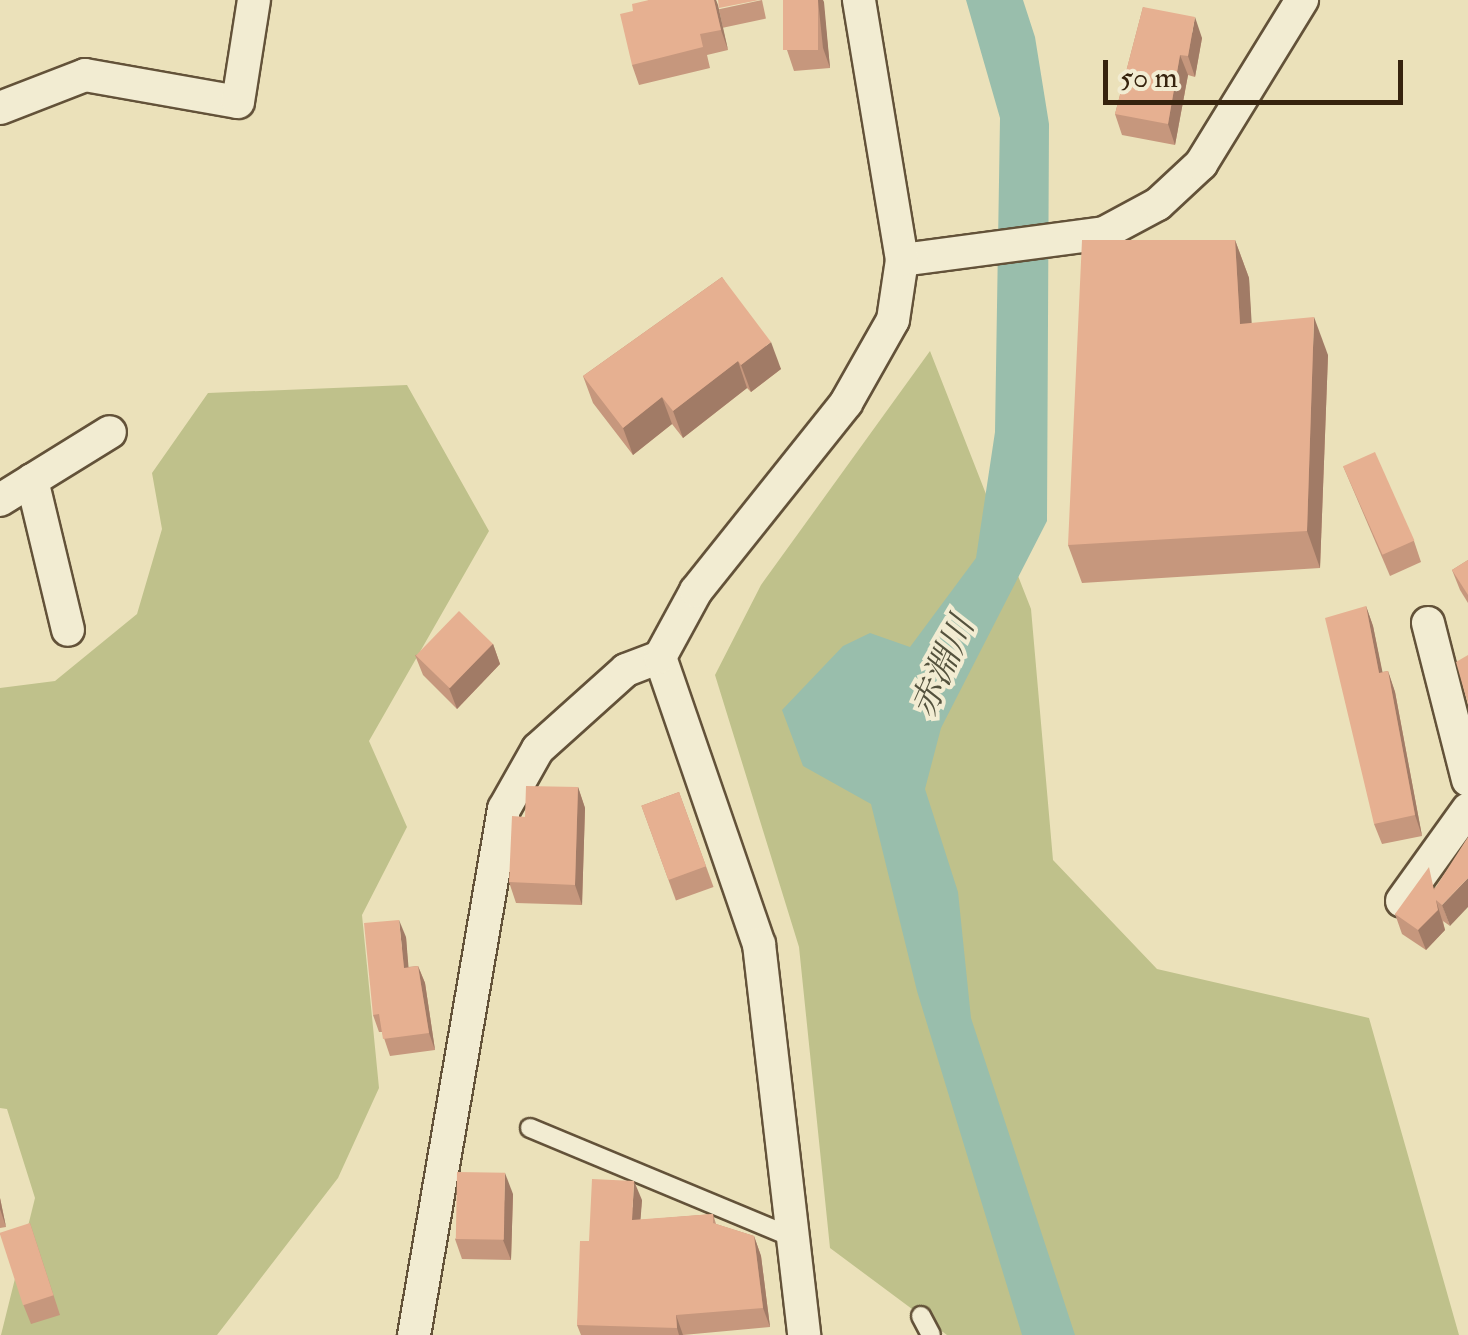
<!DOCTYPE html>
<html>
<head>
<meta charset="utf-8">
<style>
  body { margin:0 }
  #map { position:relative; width:1468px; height:1335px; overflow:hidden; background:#ebe1ba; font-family:"IM FELL Double Pica","Noto Serif JP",serif }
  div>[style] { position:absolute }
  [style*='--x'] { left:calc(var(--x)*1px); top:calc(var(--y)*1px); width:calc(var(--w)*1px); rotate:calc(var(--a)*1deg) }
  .green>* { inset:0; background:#bfc18b }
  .water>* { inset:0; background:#99beac }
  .roads { filter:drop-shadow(2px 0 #635239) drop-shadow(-2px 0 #635239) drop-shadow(0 2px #635239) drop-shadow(0 -2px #635239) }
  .service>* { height:18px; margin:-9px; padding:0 9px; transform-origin:9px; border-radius:9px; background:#f2ecd2 }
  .minor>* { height:32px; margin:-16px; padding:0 16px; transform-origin:16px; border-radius:16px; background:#f2ecd2 }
  .wall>* { inset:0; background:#c6977d; transform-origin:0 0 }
  .shaded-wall>* { inset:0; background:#a17b66 }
  .building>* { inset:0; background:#e6b091; transform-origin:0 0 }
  span { translate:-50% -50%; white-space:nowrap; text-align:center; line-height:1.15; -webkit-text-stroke:8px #f2ecd2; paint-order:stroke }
  .water-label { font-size:35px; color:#54523d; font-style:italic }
  .scale { position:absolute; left:1103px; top:60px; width:300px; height:45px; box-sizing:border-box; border:5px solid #36230e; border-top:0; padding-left:12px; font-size:30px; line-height:35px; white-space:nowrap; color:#36230e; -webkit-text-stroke:8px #f2ecd2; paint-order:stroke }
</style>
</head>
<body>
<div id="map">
  <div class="green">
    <div style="clip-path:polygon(930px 351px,1031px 609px,1053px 860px,1157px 969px,1369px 1018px,1459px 1335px,947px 1335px,830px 1248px,799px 947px,715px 675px,761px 585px)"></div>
    <div style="clip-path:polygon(407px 385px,489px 531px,369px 741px,407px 827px,362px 915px,379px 1088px,338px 1178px,217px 1335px,1px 1335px,35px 1198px,7px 1109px,0 1108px,0 688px,55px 681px,137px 614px,162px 529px,152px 473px,208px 393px)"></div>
  </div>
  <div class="water">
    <div style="clip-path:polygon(966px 0,1023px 0,1035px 37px,1049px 124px,1047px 521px,941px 728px,925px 789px,958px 892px,971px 1018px,1075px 1335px,1022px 1335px,917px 991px,871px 804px,803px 766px,782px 710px,843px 646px,870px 633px,910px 647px,976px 558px,995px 432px,1000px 118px)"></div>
  </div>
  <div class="roads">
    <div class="service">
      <div style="--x:530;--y:1128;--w:284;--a:22.6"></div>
      <div style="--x:921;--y:1316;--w:21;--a:62"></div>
    </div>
    <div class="minor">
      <div style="--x:0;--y:108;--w:91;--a:-21.2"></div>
      <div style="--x:85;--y:75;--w:155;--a:10"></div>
      <div style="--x:238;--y:102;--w:103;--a:-81.1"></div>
      <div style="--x:902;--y:260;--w:204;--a:-7.6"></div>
      <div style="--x:1104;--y:233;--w:61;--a:-28.2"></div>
      <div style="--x:1158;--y:204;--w:59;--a:-42.9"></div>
      <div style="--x:1201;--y:164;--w:193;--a:-58.4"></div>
      <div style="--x:32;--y:480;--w:154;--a:76.5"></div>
      <div style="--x:0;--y:500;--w:129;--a:-31.7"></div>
      <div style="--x:1428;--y:623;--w:162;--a:75.7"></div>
      <div style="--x:660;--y:657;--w:304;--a:71"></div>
      <div style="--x:759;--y:944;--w:394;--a:83.4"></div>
      <div style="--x:1402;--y:901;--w:113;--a:-54.3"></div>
      <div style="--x:414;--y:1335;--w:534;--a:-80.29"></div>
      <div style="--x:504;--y:809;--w:69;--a:-60.5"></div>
      <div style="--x:538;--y:749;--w:118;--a:-41.9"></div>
      <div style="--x:626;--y:670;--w:36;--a:-21"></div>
      <div style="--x:660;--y:657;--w:75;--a:-61.4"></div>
      <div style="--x:696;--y:591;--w:241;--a:-51.4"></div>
      <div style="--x:846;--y:403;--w:95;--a:-60.5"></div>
      <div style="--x:893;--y:320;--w:61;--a:-81.5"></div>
      <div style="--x:902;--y:260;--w:264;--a:-99.4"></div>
    </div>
  </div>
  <div class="wall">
    <div style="clip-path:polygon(649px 0,716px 0,728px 50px,707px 55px,710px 68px,639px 85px,632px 65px,633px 11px)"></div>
    <div style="left:762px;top:0;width:19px;height:44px;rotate:78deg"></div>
    <div style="clip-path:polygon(783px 0,823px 0,830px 68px,794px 71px,787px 50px)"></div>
    <div style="clip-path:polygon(1143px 7px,1202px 38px,1195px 77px,1188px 75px,1175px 145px,1122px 135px,1115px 114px)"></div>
    <div style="clip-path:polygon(1235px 240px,1249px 278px,1251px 323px,1328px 355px,1320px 568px,1082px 583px,1068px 545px)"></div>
    <div style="clip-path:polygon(722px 277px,781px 369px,751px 392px,747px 388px,683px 438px,672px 424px,633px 455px,593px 403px,583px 376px)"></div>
    <div style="clip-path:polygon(1343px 466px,1414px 541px,1421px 562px,1390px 576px)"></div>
    <div style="clip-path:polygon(1468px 560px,1468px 603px,1460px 590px,1452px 570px)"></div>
    <div style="clip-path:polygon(1366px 606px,1373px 626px,1382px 672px,1388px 671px,1395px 692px,1422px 836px,1382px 844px,1374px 824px)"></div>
    <div style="clip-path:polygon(493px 644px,500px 664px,457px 709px,423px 675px,415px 655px)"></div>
    <div style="clip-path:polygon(578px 787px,585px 808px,582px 905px,516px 903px,509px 882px,525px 817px)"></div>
    <div style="left:679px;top:792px;width:101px;height:40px;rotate:70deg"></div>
    <div style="clip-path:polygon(1436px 887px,1450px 926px,1443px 921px,1445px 930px,1426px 950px,1402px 934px,1395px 914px)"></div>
    <div style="clip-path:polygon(406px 937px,408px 967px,418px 966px,425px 983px,435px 1050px,390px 1056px,382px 1032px,379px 1032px,373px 1015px)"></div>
    <div style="clip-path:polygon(513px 1194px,511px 1260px,462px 1259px,455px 1239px)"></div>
    <div style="clip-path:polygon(0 1198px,6px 1227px,0 1228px)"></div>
    <div style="clip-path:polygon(642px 1200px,640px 1220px,713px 1214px,716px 1224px,754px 1236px,761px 1256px,770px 1327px,683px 1335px,581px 1335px,577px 1325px,589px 1241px)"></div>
    <div style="clip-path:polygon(30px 1223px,60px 1315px,31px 1324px,23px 1304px)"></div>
  </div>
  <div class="shaded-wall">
    <div style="clip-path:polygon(714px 0,716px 0,718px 5px,728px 50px,721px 30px)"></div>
    <div style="clip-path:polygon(818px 0,823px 0,824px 2px,830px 68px,823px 48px)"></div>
    <div style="clip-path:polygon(1195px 17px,1202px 38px,1195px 77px,1188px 56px)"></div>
    <div style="clip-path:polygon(1180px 55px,1188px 75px,1175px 145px,1168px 124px)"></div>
    <div style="clip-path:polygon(1235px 240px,1249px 278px,1254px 362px,1240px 324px)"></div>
    <div style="clip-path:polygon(1314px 317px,1328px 355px,1320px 568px,1307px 531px)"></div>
    <div style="clip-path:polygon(771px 342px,781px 369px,751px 392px,741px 365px)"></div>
    <div style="clip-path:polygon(738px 361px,747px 388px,683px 438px,673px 411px)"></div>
    <div style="clip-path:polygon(662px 397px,672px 424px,633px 455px,623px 428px)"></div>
    <div style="clip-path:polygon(1366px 606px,1373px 626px,1387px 694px,1379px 673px)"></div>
    <div style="clip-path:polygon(493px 644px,500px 664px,457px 709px,449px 688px)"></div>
    <div style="clip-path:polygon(1388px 671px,1395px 692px,1422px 836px,1415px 815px)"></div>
    <div style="clip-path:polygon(578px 787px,585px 808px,582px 905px,575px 885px)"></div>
    <div style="clip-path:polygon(1468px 878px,1468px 907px,1450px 926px,1442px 905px)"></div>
    <div style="clip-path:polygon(1436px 900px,1445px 930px,1426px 950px,1418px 930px)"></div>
    <div style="clip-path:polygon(399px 920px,406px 937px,410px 985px,404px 968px)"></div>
    <div style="clip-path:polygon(418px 966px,425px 983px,435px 1050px,429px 1033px)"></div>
    <div style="clip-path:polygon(505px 1173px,513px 1194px,511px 1260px,503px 1240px)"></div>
    <div style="clip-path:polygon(634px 1181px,642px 1200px,639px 1240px,632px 1220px)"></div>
    <div style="clip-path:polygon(0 1198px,6px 1227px,0 1209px)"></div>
    <div style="clip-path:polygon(754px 1236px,761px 1256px,770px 1327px,763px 1308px)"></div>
    <div style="clip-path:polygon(676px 1315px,683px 1335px,679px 1335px,677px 1328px)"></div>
  </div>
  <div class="building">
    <div style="clip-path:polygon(649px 0,714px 0,721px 30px,700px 34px,703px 47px,632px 65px,620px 14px,633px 11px,632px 4px)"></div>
    <div style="clip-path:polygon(718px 0,759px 0,719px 8px)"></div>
    <div style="left:783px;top:0;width:35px;height:50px"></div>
    <div style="clip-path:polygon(1143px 7px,1195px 17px,1188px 56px,1180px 55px,1168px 124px,1115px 114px)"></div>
    <div style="clip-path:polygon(1082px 240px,1235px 240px,1240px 324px,1314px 317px,1307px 531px,1068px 545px)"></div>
    <div style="clip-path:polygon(722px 277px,771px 342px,741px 365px,738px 361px,673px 411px,662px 397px,623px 428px,583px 376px)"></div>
    <div style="left:1375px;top:452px;width:97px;height:35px;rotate:66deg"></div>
    <div style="clip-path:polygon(1468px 560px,1468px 595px,1452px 570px)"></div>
    <div style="clip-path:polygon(1366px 606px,1379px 673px,1388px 671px,1415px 815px,1374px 824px,1325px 618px)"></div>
    <div style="left:459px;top:611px;width:47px;height:62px;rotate:44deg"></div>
    <div style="clip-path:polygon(1468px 655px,1468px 704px,1456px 662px)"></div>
    <div style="clip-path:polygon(526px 786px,578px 787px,575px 885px,509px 882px,512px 816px,525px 817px)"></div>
    <div style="left:679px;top:792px;width:79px;height:40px;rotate:70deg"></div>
    <div style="clip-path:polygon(1468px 837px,1468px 878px,1442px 905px,1436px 900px,1438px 910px,1418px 930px,1395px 914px,1429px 867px,1434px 890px)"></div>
    <div style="clip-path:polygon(399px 920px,404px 968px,418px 966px,429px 1033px,383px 1039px,379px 1014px,373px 1015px,364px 923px)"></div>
    <div style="left:457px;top:1172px;width:48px;height:67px;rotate:1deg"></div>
    <div style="clip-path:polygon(592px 1179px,634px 1181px,632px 1220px,713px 1214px,713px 1223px,754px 1236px,763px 1308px,676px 1315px,677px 1328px,577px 1325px,580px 1241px,589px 1241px)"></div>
    <div style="left:30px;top:1223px;width:76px;height:32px;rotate:72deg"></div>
  </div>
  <div class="water-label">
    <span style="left:943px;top:667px;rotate:-66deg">赤淵川</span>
  </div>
  <div class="scale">50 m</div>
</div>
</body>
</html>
